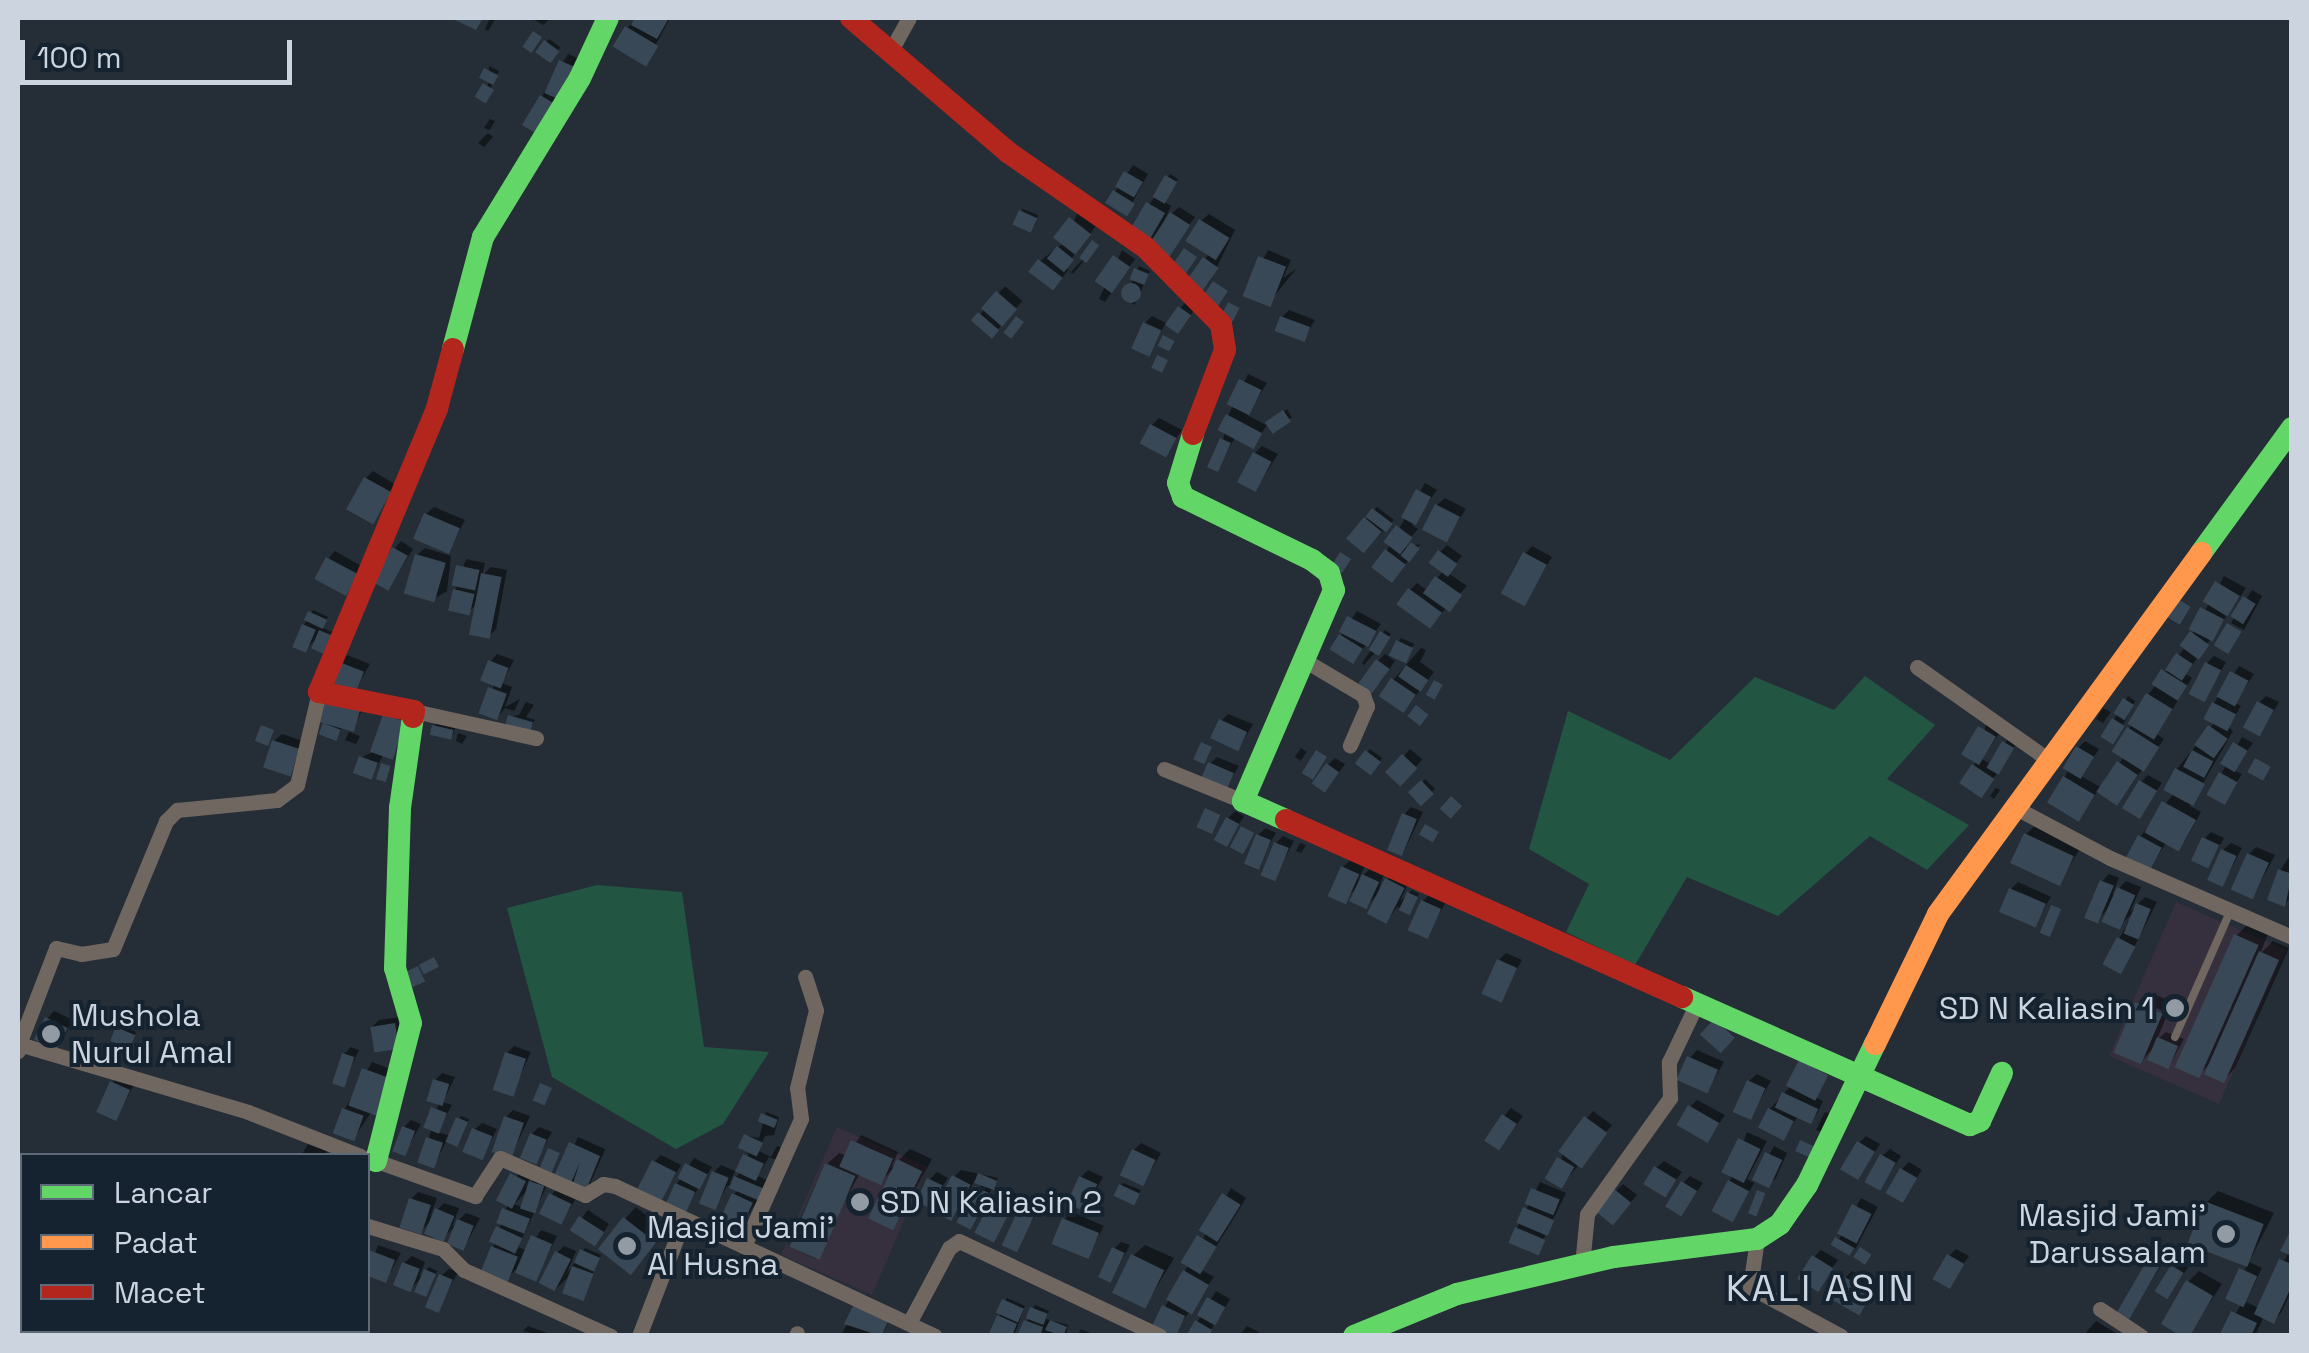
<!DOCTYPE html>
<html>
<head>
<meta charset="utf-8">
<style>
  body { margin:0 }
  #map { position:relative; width:2309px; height:1353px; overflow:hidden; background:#252d36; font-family:"Space Grotesk",sans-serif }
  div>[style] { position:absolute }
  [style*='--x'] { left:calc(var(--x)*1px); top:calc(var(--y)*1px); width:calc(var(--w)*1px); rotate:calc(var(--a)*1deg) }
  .education>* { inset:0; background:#362f3d }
  .green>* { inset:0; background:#225643 }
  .shadow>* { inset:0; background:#0007; transform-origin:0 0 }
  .building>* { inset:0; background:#394856; transform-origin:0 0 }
  .round { border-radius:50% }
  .lane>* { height:8px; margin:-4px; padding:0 4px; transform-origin:4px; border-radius:4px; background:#706760 }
  .street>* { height:15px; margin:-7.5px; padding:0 7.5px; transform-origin:7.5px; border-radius:7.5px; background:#706760 }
  .fast>* { height:22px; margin:-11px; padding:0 11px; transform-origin:11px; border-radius:11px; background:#63d668 }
  .slow>* { height:22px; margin:-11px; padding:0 11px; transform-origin:11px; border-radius:11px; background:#ff974d }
  .jam>* { height:22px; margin:-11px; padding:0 11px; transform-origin:11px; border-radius:11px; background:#b3261e }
  .dots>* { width:28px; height:28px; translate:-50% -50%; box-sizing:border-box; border:5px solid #152331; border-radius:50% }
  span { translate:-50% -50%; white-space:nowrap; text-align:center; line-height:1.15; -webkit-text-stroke:8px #152331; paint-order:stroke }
  .poi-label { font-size:32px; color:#ccd5df }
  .right { translate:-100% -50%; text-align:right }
  .left { translate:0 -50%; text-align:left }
  .quarter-label { font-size:38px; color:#ccd5df; letter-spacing:2.5px }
  .frame { position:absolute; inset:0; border:20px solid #ccd5df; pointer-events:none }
  .legend { position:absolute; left:20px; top:1153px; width:350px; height:180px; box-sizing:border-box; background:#152331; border:2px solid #5e6a77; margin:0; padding:12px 18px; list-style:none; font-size:30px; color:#ccd5df }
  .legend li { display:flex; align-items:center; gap:20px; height:50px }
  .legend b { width:50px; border:2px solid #5e6a77 }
  .scale { position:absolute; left:20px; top:40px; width:272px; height:45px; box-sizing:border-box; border:5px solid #ccd5df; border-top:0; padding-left:12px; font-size:30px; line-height:35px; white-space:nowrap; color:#ccd5df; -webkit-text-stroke:8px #152331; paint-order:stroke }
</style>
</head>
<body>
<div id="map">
  <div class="education">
    <div style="clip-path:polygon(evenodd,2176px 902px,2286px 950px,2219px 1104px,2109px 1056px,2176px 902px,2258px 946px,2199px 1078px,2175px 1067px,2258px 946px,2176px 902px,2260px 951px,2279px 960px,2224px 1082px,2259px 952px,2260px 951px,2176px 902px,2135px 1002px,2163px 1014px,2142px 1064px,2114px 1052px,2135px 1002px)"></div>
    <div style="clip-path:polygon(evenodd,837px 1127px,927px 1167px,872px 1295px,781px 1255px,837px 1127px,825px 1163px,854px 1176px,815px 1259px,787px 1245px,825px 1163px)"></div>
  </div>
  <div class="green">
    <div style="clip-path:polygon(1865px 676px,1935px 725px,1887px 779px,1969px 825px,1927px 870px,1870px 836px,1778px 916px,1687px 877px,1635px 965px,1566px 932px,1589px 884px,1529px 849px,1568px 711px,1670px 760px,1755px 677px,1834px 710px)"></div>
    <div style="clip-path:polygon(597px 885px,682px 892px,704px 1047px,769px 1052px,723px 1124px,676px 1149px,552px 1077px,507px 908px)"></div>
  </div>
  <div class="shadow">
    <div style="clip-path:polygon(490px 18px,496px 18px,488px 31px,485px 29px)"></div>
    <div style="clip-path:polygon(531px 18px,551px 18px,543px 25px)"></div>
    <div style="clip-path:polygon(638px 18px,670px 18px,646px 63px,627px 28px)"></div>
    <div style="left:549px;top:39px;width:14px;height:16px;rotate:36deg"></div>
    <div style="clip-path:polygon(568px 54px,584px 61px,543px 124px,542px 96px)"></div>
    <div style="clip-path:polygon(489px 66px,499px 71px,484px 100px,489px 81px)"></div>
    <div style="clip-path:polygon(490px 119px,495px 121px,490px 130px,484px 128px)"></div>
    <div style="clip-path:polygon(488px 133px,493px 137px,484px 147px,478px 143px)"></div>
    <div style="clip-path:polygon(1133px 165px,1148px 174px,1126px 214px,1115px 192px)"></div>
    <div style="clip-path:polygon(1170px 174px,1178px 179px,1163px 201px,1171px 206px,1164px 221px,1179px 207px,1195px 217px,1169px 253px,1134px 227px)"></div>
    <div style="clip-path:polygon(1023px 209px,1038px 215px,1034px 226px,1021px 212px)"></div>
    <div style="clip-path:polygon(1078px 212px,1096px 226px,1065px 267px,1071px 272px,1100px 241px,1073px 274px,1068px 270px,1060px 281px,1040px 261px,1064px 243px)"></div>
    <div style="clip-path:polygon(1209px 214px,1235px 230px,1209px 283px,1189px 281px,1209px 254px,1201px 221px)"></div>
    <div style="clip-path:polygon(1122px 250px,1135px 259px,1105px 302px,1099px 299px)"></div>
    <div style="clip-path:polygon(1268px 250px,1291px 260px,1283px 278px,1296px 269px,1268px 304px,1245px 294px)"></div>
    <div style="left:1139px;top:266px;width:12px;height:37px;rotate:24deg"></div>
    <div style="left:1005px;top:286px;width:23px;height:45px;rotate:41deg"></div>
    <div style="clip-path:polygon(1187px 300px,1196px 307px,1185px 324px,1178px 331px,1166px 323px,1148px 354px,1145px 323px,1152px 316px,1168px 324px)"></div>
    <div style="clip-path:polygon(1289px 310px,1315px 320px,1303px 340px,1282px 317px)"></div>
    <div style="clip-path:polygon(1248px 374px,1267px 383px,1247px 415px,1266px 425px,1287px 409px,1292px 418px,1269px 422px,1253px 446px,1236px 436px,1217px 469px,1228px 416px)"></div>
    <div style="clip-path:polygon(1159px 418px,1182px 430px,1165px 454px,1152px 425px)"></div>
    <div style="clip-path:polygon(1262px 446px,1278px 454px,1256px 489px,1255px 453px)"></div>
    <div style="clip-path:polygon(373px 471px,396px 485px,372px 521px,366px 478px)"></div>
    <div style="clip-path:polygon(1425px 483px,1437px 490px,1412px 525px,1418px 529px,1401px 549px,1420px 544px,1399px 573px,1387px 550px)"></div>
    <div style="clip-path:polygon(1445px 498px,1466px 509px,1446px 539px,1437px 505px)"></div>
    <div style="clip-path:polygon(434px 507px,465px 520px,449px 550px,426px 514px)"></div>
    <div style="clip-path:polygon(1377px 507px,1394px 520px,1371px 543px,1366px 519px)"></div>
    <div style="clip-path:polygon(401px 541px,413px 549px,388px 589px,394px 549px)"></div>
    <div style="clip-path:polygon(1447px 545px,1462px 556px,1448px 573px,1467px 586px,1437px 618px,1410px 590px,1417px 583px,1428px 591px,1443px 571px,1440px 552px)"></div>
    <div style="clip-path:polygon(1532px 546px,1552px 557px,1524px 603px,1525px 554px)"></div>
    <div style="clip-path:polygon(425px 548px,451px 556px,447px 591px,432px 600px,417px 555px)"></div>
    <div style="clip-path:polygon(335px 551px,363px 567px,353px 586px,328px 559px)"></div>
    <div style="clip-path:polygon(466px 559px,485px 563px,482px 576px,491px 567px,507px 570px,496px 629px,489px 636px,478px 602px,468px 613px,455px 591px)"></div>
    <div style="clip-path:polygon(2224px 576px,2246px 588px,2186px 674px,2192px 678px,2157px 734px,2164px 739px,2124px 795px,2099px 789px,2079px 818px,2065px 777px,2078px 748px,2085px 741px,2099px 749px,2081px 776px,2102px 788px,2124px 757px,2129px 729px,2148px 695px,2185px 647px)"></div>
    <div style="clip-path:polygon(2252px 590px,2262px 596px,2244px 630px,2231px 623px)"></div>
    <div style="clip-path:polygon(313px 610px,328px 617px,321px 627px,332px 632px,324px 648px,317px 638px,305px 650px,304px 625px)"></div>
    <div style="clip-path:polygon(1357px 611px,1381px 624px,1354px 661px,1341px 636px)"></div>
    <div style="clip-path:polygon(1385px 630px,1391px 634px,1364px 665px,1362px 663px)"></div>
    <div style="clip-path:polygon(1401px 638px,1414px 644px,1407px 657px,1399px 641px)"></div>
    <div style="clip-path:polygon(1421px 648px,1426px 650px,1420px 662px,1434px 672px,1410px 703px,1393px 680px)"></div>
    <div style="clip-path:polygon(497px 654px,514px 660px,502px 683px,512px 687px,505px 707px,520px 699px,514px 711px,505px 708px,497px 718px,490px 662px)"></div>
    <div style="clip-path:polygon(1385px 654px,1395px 661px,1380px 683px,1378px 661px)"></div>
    <div style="clip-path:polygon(347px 655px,370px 664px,355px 690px,340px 662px)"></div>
    <div style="clip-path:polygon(2214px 656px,2226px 662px,2204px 699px,2207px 663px)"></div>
    <div style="clip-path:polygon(2239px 666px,2254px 674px,2235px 703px,2241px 706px,2228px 727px,2233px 731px,2190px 806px,2201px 812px,2185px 841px,2178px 848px,2167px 842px,2149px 868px,2140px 837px,2174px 793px,2177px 769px,2215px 722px,2214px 703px)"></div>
    <div style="clip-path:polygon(2128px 696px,2135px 701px,2116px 739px,2114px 720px)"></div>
    <div style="clip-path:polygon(2266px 696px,2279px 702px,2260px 734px,2259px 703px)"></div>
    <div style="clip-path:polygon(366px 702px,353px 729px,343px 726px,337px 738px,325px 725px)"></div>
    <div style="clip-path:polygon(526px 702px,534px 705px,526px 717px,535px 720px,529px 731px,510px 717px,519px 715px)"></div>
    <div style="clip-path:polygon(2103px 708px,2111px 712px,2103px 723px,2096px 719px)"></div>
    <div style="clip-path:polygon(1228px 714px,1253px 724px,1239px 748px,1221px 721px)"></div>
    <div style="clip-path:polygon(385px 715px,412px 715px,399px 749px,384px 754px,370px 778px,362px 757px,373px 752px)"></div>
    <div style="clip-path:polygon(1987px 721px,2002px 729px,1982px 759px,1990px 764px,2011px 735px,2019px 740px,1987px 788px,1974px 766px)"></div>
    <div style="clip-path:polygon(437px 723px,455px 728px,453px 735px,434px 726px)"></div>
    <div style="clip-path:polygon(349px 732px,360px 736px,356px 744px,345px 740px)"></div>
    <div style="clip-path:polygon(458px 733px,467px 736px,462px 744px,456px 741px)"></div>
    <div style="clip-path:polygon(282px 734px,306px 742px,297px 768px,274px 741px)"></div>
    <div style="clip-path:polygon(2242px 737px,2253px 743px,2233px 770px,2242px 774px,2223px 802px,2221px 774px)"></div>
    <div style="left:1301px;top:748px;width:7px;height:11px;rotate:34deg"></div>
    <div style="clip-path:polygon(1370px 749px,1382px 758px,1374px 770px,1358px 763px)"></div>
    <div style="left:1410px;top:749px;width:16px;height:32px;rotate:40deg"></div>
    <div style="clip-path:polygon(1217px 757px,1239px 766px,1225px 788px,1210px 764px)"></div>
    <div style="clip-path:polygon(1335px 758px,1345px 764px,1326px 790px,1328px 765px)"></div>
    <div style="clip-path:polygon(2148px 775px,2162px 783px,2139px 816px,2141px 782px)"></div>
    <div style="left:1425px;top:779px;width:14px;height:18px;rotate:45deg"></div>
    <div style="clip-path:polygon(1996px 788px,2000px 790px,1994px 799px,1990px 796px)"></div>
    <div style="clip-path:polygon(1411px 807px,1423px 812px,1403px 853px,1404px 815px)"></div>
    <div style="clip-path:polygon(1235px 811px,1244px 816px,1226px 844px,1228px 818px)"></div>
    <div style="clip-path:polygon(2038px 823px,2083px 844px,2059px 883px,2026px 834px)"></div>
    <div style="clip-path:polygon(1266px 828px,1276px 833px,1256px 867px,1258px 835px)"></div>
    <div style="clip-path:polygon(2211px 832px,2224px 838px,2208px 865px,2204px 839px)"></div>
    <div style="clip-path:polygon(1283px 836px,1294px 841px,1274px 879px,1273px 846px)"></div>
    <div style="clip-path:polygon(1300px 843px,1306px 845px,1301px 853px,1296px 851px)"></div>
    <div style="clip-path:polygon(2231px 843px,2242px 848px,2223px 884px,2223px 850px)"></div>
    <div style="clip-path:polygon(2256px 847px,2275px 855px,2253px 896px,2249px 854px)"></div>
    <div style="clip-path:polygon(2292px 852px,2292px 897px,2284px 904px,2280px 871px)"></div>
    <div style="clip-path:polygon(1350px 860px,1365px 866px,1358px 880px,1371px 868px,1384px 874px,1379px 888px,1394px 873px,1410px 880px,1400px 901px,1412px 890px,1419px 894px,1412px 910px,1397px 907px,1387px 921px,1380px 892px,1366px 906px,1358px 887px,1346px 898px,1343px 867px)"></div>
    <div style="clip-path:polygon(2109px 874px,2119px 878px,2112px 896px,2126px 881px,2141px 887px,2130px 912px,2145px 897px,2157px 902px,2122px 971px,2119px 939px,2135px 911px,2118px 927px,2110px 907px,2097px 920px,2102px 881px)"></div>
    <div style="clip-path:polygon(2018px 882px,2051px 897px,2034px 925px,2011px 889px)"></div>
    <div style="clip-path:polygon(1430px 894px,1446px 902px,1426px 936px,1423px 901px)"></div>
    <div style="clip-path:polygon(2248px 924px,2268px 934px,2260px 954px,2273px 941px,2289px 948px,2235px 1068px,2224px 1080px,2212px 1062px,2198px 1075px,2236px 936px)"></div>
    <div style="clip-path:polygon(1506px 953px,1522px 960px,1500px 999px,1499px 960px)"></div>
    <div style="clip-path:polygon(2148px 992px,2173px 1002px,2168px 1013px,2139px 1001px)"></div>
    <div style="clip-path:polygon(2139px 1002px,2166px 1018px,2156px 1041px,2166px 1032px,2184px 1039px,2169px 1066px,2155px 1047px,2141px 1061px)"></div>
    <div style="clip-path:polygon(54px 1011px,73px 1020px,57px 1048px,47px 1019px)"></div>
    <div style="clip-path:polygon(402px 1017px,405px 1040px,372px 1027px,379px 1020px)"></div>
    <div style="clip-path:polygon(121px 1025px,136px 1032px,129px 1047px,118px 1028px)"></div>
    <div style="clip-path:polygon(514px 1046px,531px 1052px,511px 1095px,507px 1053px)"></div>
    <div style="clip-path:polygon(351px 1047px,359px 1050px,343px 1084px,344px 1054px)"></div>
    <div style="clip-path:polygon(1697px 1050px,1724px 1062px,1707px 1091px,1690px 1058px)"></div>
    <div style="clip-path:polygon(127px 1054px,134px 1057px,130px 1064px,123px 1061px)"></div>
    <div style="clip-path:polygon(1801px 1061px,1833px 1067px,1815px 1097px,1823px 1101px,1817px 1114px,1810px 1121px,1798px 1116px,1784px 1138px,1770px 1109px,1791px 1086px)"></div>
    <div style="clip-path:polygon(372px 1062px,398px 1072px,354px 1138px,345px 1109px)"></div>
    <div style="clip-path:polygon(442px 1073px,455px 1077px,443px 1102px,452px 1105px,437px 1132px,451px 1136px,461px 1116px,469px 1119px,460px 1141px,447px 1140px,434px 1165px,429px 1138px,439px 1102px,435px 1080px)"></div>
    <div style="clip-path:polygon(1757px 1074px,1771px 1081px,1749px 1118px,1749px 1081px)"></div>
    <div style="clip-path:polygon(119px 1076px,135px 1083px,116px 1118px,112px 1083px)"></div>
    <div style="clip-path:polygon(1697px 1100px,1725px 1115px,1708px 1140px,1690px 1107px)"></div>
    <div style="clip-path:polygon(1511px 1108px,1523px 1116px,1500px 1148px,1504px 1116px)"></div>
    <div style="clip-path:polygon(513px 1110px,530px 1116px,511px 1156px,506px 1117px)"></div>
    <div style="clip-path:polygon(1593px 1111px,1612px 1125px,1562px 1185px,1562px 1150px)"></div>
    <div style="clip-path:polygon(766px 1112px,779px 1117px,774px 1135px,765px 1136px,759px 1151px,771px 1157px,777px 1146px,786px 1149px,780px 1161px,769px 1157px,758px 1176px,770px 1182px,741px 1225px,734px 1194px,739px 1190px,728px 1185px,714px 1208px,714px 1172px,721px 1165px,735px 1171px,729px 1184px,742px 1171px,750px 1150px,746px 1136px,759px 1138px)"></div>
    <div style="clip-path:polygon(1825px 1112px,1830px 1114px,1822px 1132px,1816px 1130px)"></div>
    <div style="clip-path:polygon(411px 1120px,421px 1124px,404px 1154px,404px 1127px)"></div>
    <div style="clip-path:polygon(482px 1123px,497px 1129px,482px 1157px,474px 1130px)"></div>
    <div style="clip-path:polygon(539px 1127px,552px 1132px,536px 1161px,532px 1134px)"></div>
    <div style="clip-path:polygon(1747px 1132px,1767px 1141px,1747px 1179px,1754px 1183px,1774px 1146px,1787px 1153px,1776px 1178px,1768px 1185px,1756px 1180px,1733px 1219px,1730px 1181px)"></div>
    <div style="clip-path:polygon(861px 1135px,898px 1152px,891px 1168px,910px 1149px,932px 1159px,894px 1228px,895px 1167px,880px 1182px,860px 1173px,815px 1256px,827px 1164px,839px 1153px,847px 1156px)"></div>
    <div style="clip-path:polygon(1866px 1136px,1880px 1144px,1859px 1177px,1859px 1143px)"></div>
    <div style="left:578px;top:1137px;width:30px;height:43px;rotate:24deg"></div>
    <div style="clip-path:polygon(310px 1141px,328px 1147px,326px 1156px,301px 1156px)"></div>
    <div style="clip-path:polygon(1141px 1143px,1161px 1153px,1143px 1184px,1134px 1150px)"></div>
    <div style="clip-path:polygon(1890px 1149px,1901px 1156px,1880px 1188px,1882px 1156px)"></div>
    <div style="clip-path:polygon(661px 1155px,681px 1165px,661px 1198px,654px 1162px)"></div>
    <div style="clip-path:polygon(694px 1158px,712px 1167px,683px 1212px,677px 1184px)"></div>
    <div style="left:18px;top:1160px;width:4px;height:54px;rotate:27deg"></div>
    <div style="clip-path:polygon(1664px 1161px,1682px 1172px,1665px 1194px,1656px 1168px)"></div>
    <div style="clip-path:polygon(1909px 1162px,1922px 1170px,1901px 1200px,1902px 1169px)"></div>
    <div style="clip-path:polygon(evenodd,520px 1168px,532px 1174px,526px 1187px,538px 1175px,550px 1179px,518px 1247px,528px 1251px,541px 1230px,557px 1236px,535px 1279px,515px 1270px,507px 1279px,493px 1248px,520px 1168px,528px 1190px,522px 1207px,514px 1204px,528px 1190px)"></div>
    <div style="clip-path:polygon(961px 1170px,998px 1178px,970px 1227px,982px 1183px,975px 1180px,953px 1218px,954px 1177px)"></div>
    <div style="clip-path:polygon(1088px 1170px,1103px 1177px,1085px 1209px,1081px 1177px)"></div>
    <div style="clip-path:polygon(937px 1172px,948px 1178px,930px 1206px,929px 1180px)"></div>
    <div style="clip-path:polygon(1690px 1176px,1703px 1183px,1682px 1213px,1683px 1183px)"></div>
    <div style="clip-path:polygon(1540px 1182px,1566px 1193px,1537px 1252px,1517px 1228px)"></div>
    <div style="clip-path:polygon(1123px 1183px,1141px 1190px,1136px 1200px,1121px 1185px)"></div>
    <div style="clip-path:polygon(1623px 1184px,1637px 1195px,1620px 1215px,1616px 1191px)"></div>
    <div style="clip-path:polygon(558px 1188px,577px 1197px,561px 1222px,551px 1195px)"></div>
    <div style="clip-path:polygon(1005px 1188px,1018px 1195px,995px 1240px,990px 1207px)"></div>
    <div style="clip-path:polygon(1231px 1188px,1246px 1198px,1202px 1270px,1214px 1277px,1172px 1336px,1154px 1327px)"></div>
    <div style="clip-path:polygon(2218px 1191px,2274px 1213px,2249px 1262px,2262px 1268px,2246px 1302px,2259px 1308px,2289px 1252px,2292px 1233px,2292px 1290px,2281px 1313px,2274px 1321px,2264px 1316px,2255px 1336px,2222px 1336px,2242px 1303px,2246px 1264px,2207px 1202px)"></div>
    <div style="clip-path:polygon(418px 1192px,437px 1198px,430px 1217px,444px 1203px,459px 1208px,452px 1227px,466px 1213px,480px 1218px,464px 1248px,457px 1224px,443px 1238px,434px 1218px,420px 1232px,411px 1199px)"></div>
    <div style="left:1861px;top:1198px;width:19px;height:47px;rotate:28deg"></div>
    <div style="clip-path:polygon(1028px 1202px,1040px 1208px,1015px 1248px,1021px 1209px)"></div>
    <div style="clip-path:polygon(636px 1207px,666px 1231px,642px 1261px,625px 1219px)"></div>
    <div style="clip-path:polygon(588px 1210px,609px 1224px,601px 1236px,574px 1229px)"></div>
    <div style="clip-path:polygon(1072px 1212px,1104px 1226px,1087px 1257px,1065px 1219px)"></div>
    <div style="clip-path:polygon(1121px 1242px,1130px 1245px,1111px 1280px,1114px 1249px)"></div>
    <div style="clip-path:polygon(378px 1245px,401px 1253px,386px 1280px,368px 1273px)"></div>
    <div style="clip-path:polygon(1145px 1245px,1174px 1258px,1146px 1305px,1133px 1256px)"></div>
    <div style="clip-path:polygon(564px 1246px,576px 1251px,566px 1275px,585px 1248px,601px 1255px,582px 1298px,572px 1273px,556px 1289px,557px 1253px)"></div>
    <div style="clip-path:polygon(1956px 1249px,1969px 1256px,1949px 1285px,1949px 1256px)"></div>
    <div style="clip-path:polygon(1821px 1250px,1838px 1260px,1818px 1288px,1814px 1257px)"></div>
    <div style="clip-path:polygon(2159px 1250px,2168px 1255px,2129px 1316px,2152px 1257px)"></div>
    <div style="clip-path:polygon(412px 1256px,425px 1262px,419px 1277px,429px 1267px,437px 1271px,428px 1292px,423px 1276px,410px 1290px,404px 1263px)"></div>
    <div style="clip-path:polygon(2180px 1260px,2189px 1266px,2169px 1296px,2173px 1267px)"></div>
    <div style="clip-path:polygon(449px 1269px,458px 1272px,438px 1310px,441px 1276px)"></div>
    <div style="clip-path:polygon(1852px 1271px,1879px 1285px,1861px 1312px,1845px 1278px)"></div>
    <div style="clip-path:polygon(2199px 1271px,2222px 1284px,2188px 1336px,2188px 1282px)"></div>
    <div style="clip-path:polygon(1216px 1291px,1230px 1299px,1221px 1315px,1206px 1336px,1189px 1336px)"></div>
    <div style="clip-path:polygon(866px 1295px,895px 1310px,884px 1331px,840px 1336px)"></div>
    <div style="clip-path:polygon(1007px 1298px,1025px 1306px,1014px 1336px,991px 1336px)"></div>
    <div style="clip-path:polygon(1035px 1305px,1049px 1311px,1046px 1319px,1068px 1325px,1066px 1336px,1020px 1336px)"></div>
    <div style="clip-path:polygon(2096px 1321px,2121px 1336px,2083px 1336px)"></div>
    <div style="clip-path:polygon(528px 1326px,547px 1333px,546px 1336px,523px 1331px)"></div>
    <div style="clip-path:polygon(1247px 1326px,1259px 1332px,1257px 1336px,1239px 1336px)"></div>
    <div style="clip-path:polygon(1081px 1329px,1093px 1334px,1093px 1336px,1077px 1336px)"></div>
    <div style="clip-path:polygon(256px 1330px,282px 1330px,253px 1336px)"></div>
  </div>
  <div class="building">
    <div style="clip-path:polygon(451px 18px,483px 18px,476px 30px)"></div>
    <div style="clip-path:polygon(635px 18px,669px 18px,657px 39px,631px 25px)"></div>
    <div style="left:625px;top:26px;width:39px;height:24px;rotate:31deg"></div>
    <div style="left:533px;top:31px;width:11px;height:19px;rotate:34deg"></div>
    <div style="left:544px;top:40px;width:19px;height:15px;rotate:36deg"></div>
    <div style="left:559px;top:60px;width:22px;height:36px;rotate:24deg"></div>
    <div style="left:484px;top:68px;width:16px;height:11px;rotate:27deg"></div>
    <div style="left:483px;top:83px;width:13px;height:16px;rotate:32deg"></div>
    <div style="left:540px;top:95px;width:17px;height:35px;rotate:31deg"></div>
    <div style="left:1124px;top:171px;width:22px;height:18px;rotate:30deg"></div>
    <div style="left:1165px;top:175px;width:14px;height:25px;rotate:30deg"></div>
    <div style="left:1113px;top:190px;width:26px;height:15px;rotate:32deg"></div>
    <div style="left:1146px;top:202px;width:22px;height:30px;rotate:30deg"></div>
    <div style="left:1019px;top:210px;width:20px;height:16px;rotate:24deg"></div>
    <div style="left:1170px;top:212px;width:24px;height:38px;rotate:33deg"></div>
    <div style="left:1069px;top:217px;width:28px;height:26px;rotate:38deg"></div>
    <div style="left:1199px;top:219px;width:36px;height:26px;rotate:32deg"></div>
    <div style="left:1092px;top:240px;width:9px;height:22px;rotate:36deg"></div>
    <div style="left:1057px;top:246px;width:22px;height:16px;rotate:39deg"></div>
    <div style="left:1184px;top:248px;width:16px;height:21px;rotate:35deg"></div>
    <div style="left:1113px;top:255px;width:21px;height:32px;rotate:35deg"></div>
    <div style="left:1258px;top:256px;width:30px;height:43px;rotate:21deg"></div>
    <div style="left:1203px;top:257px;width:19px;height:30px;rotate:35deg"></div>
    <div style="left:1038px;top:259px;width:31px;height:16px;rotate:37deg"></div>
    <div style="left:1134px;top:268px;width:16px;height:12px;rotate:22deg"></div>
    <div style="left:1213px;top:281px;width:18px;height:21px;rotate:34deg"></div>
    <div class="round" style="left:1121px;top:283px;width:20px;height:20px"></div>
    <div style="left:996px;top:291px;width:28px;height:23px;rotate:41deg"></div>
    <div style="left:1228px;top:302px;width:13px;height:15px;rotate:27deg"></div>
    <div style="left:1178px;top:306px;width:16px;height:23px;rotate:35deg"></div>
    <div style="left:978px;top:312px;width:28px;height:11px;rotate:41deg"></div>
    <div style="left:1016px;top:316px;width:10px;height:21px;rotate:37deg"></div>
    <div style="left:1280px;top:316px;width:32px;height:16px;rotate:20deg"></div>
    <div style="left:1143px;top:322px;width:20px;height:29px;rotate:24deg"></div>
    <div style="left:1163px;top:335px;width:13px;height:12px;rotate:27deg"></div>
    <div style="left:1157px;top:355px;width:12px;height:14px;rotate:24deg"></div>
    <div style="left:1239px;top:379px;width:25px;height:28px;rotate:26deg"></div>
    <div style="left:1283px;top:410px;width:14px;height:22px;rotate:56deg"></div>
    <div style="left:1226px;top:414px;width:41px;height:18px;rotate:28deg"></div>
    <div style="left:1150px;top:424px;width:30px;height:22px;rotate:28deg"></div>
    <div style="left:1220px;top:438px;width:12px;height:32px;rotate:24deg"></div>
    <div style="left:1253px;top:452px;width:21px;height:34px;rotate:28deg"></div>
    <div style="left:364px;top:477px;width:31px;height:37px;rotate:29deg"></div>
    <div style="left:1416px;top:489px;width:17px;height:32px;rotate:28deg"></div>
    <div style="left:1435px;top:504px;width:28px;height:29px;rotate:27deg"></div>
    <div style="left:1372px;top:508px;width:26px;height:11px;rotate:37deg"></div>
    <div style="left:424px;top:513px;width:39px;height:28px;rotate:23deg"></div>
    <div style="left:1364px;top:517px;width:23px;height:28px;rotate:40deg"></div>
    <div style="left:1396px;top:525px;width:21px;height:21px;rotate:37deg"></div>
    <div style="left:1411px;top:542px;width:11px;height:17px;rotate:38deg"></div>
    <div style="left:392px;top:547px;width:18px;height:40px;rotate:29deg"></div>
    <div style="left:1385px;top:549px;width:26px;height:23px;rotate:37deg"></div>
    <div style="left:1438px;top:550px;width:24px;height:16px;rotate:36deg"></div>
    <div style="left:1340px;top:552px;width:13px;height:17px;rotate:32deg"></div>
    <div style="left:1523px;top:552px;width:27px;height:47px;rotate:28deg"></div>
    <div style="left:415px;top:554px;width:32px;height:41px;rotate:16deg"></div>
    <div style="left:326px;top:557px;width:36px;height:25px;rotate:28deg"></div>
    <div style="left:456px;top:565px;width:24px;height:21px;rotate:12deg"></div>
    <div style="left:481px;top:573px;width:21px;height:63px;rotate:11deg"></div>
    <div style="left:1435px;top:576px;width:33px;height:21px;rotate:35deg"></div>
    <div style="left:2215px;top:581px;width:29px;height:24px;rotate:31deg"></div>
    <div style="left:1408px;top:588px;width:42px;height:20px;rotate:36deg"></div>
    <div style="left:453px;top:589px;width:22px;height:22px;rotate:13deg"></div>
    <div style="left:2243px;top:596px;width:15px;height:24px;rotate:32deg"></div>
    <div style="left:2176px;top:598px;width:17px;height:21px;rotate:31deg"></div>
    <div style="left:2200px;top:607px;width:27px;height:25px;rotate:27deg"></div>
    <div style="left:308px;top:611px;width:21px;height:10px;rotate:25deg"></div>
    <div style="left:1347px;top:616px;width:33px;height:18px;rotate:27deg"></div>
    <div style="left:2227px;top:623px;width:17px;height:26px;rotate:31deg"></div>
    <div style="left:302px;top:624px;width:15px;height:25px;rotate:23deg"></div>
    <div style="left:319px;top:630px;width:13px;height:20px;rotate:23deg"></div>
    <div style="left:1380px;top:631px;width:12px;height:22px;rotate:31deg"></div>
    <div style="left:2190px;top:631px;width:24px;height:18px;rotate:36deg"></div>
    <div style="left:1339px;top:634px;width:28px;height:18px;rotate:32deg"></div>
    <div style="left:1396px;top:640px;width:19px;height:17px;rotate:25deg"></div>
    <div style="left:2176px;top:653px;width:20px;height:20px;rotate:33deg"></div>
    <div style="left:1376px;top:659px;width:17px;height:30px;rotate:36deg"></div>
    <div style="left:488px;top:660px;width:22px;height:22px;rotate:21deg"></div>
    <div style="left:337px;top:661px;width:29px;height:22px;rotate:22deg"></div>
    <div style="left:2205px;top:662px;width:18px;height:36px;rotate:27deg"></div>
    <div style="left:1406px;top:665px;width:27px;height:14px;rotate:34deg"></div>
    <div style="left:2161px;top:669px;width:31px;height:18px;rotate:32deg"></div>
    <div style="left:2230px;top:671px;width:21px;height:29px;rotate:28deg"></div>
    <div style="left:1391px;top:678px;width:30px;height:22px;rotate:34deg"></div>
    <div style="left:1434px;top:680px;width:10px;height:17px;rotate:29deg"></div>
    <div style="left:488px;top:687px;width:20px;height:28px;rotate:20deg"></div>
    <div style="left:2146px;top:693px;width:31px;height:36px;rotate:31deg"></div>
    <div style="left:322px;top:698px;width:40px;height:24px;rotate:16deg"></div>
    <div style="left:2123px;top:698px;width:13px;height:18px;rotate:32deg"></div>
    <div style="left:2257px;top:701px;width:19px;height:30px;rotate:28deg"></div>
    <div style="left:2212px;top:702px;width:27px;height:19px;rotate:27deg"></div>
    <div style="left:1416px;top:705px;width:16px;height:14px;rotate:38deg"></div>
    <div style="left:383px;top:714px;width:24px;height:40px;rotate:19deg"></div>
    <div style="left:508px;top:715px;width:26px;height:12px;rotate:16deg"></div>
    <div style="left:2112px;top:718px;width:15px;height:22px;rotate:32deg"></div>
    <div style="left:1219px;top:719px;width:31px;height:21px;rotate:25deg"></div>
    <div style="left:323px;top:723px;width:19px;height:12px;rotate:21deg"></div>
    <div style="left:261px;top:725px;width:14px;height:17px;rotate:21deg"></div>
    <div style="left:432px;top:725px;width:22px;height:10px;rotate:13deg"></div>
    <div style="left:2208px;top:725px;width:24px;height:24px;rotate:35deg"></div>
    <div style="left:1978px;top:726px;width:21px;height:33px;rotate:31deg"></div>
    <div style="left:2127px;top:727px;width:38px;height:29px;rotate:32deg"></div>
    <div style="left:272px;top:740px;width:29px;height:29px;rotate:18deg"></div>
    <div style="left:2002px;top:741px;width:14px;height:31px;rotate:30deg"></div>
    <div style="left:1201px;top:742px;width:12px;height:19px;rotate:24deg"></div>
    <div style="left:2233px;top:742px;width:17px;height:25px;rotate:31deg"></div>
    <div style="left:2076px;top:746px;width:21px;height:26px;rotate:31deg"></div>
    <div style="left:1316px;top:750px;width:13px;height:27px;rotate:32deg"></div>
    <div style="left:1365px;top:750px;width:20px;height:17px;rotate:37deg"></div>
    <div style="left:2192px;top:750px;width:24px;height:19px;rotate:28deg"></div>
    <div style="left:1402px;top:754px;width:21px;height:25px;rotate:43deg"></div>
    <div style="left:359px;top:756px;width:20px;height:18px;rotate:20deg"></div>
    <div style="left:2255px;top:758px;width:18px;height:16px;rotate:29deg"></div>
    <div style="left:2117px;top:761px;width:25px;height:37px;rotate:34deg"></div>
    <div style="left:1208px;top:762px;width:28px;height:20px;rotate:23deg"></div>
    <div style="left:381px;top:763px;width:10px;height:17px;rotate:17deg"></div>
    <div style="left:1326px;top:763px;width:16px;height:25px;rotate:35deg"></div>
    <div style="left:1972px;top:764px;width:27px;height:23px;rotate:34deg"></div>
    <div style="left:2175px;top:768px;width:34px;height:25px;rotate:28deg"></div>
    <div style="left:2219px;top:772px;width:21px;height:26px;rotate:29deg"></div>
    <div style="left:2063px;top:776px;width:37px;height:31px;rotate:31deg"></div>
    <div style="left:1421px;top:780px;width:19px;height:18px;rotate:47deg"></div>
    <div style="left:2139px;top:780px;width:21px;height:33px;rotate:31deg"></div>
    <div style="left:1451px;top:796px;width:15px;height:17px;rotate:42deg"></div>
    <div style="left:2162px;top:801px;width:39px;height:36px;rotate:29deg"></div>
    <div style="left:1205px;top:808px;width:17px;height:21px;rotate:24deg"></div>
    <div style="left:1402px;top:813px;width:16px;height:40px;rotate:22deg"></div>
    <div style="left:1226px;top:817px;width:15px;height:26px;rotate:28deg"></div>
    <div style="left:1425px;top:824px;width:16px;height:12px;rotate:30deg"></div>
    <div style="left:1241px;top:826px;width:15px;height:24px;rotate:28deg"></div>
    <div style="left:2024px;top:833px;width:55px;height:33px;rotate:25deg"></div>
    <div style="left:1256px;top:834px;width:16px;height:32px;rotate:22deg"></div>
    <div style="left:2138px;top:835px;width:27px;height:27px;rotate:28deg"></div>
    <div style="left:2202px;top:837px;width:19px;height:26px;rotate:25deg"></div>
    <div style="left:1274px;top:842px;width:16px;height:36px;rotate:22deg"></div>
    <div style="left:2221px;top:849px;width:17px;height:34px;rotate:24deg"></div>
    <div style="left:2247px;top:853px;width:24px;height:40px;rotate:24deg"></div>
    <div style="left:1341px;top:866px;width:20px;height:33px;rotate:24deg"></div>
    <div style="clip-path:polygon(2278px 869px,2292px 874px,2285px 907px,2267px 900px)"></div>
    <div style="left:1362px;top:874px;width:19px;height:30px;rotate:25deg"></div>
    <div style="left:1385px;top:878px;width:22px;height:40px;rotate:27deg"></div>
    <div style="left:2100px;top:880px;width:15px;height:41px;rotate:23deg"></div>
    <div style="left:2117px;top:887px;width:20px;height:38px;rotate:24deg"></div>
    <div style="left:2009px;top:888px;width:40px;height:26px;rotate:23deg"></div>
    <div style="left:1407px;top:892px;width:12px;height:20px;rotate:24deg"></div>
    <div style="left:1421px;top:900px;width:22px;height:33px;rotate:24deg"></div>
    <div style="left:2136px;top:903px;width:16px;height:33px;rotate:22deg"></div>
    <div style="left:2051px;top:905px;width:11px;height:30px;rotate:22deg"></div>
    <div style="left:2234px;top:934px;width:27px;height:146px;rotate:24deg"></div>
    <div style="left:2117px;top:937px;width:21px;height:31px;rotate:28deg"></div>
    <div style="left:2259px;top:951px;width:22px;height:135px;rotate:24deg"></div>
    <div style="left:434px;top:957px;width:11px;height:17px;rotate:63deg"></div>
    <div style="left:1497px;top:959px;width:22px;height:38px;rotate:24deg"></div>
    <div style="left:418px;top:966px;width:17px;height:14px;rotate:65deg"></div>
    <div style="left:2135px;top:1002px;width:30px;height:55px;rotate:23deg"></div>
    <div style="left:45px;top:1017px;width:25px;height:25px;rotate:26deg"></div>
    <div style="left:1714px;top:1019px;width:28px;height:21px;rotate:42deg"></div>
    <div style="left:395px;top:1023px;width:26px;height:25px;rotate:81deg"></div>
    <div style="left:116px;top:1027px;width:21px;height:15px;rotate:23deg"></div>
    <div style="left:2157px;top:1037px;width:23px;height:25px;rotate:23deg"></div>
    <div style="left:505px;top:1052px;width:22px;height:40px;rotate:18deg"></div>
    <div style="left:342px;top:1053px;width:13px;height:32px;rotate:18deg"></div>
    <div style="left:1687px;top:1056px;width:34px;height:26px;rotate:24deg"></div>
    <div style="left:1799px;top:1060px;width:33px;height:29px;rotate:27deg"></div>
    <div style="left:362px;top:1068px;width:32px;height:40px;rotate:20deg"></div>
    <div style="left:433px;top:1079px;width:17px;height:23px;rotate:17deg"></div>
    <div style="left:1747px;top:1080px;width:20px;height:35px;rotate:24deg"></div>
    <div style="left:110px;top:1081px;width:22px;height:34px;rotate:24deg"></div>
    <div style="left:540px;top:1083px;width:13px;height:19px;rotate:23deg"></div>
    <div style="left:1782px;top:1092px;width:40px;height:17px;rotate:25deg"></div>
    <div style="left:1688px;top:1105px;width:36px;height:23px;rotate:30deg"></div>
    <div style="left:431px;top:1107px;width:17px;height:22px;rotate:21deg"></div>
    <div style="left:342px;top:1108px;width:23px;height:27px;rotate:20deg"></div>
    <div style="left:1768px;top:1108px;width:29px;height:22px;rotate:27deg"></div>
    <div style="left:761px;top:1113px;width:18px;height:9px;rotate:22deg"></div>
    <div style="left:1502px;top:1114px;width:18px;height:32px;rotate:34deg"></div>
    <div style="left:504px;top:1116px;width:21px;height:38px;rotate:19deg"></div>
    <div style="left:1584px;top:1116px;width:29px;height:44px;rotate:36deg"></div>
    <div style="left:456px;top:1117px;width:13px;height:27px;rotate:23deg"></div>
    <div style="left:402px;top:1126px;width:14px;height:27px;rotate:21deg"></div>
    <div style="left:472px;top:1128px;width:22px;height:26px;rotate:22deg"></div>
    <div style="left:530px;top:1133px;width:18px;height:27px;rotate:22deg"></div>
    <div style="left:744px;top:1134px;width:21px;height:15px;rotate:25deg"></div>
    <div style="left:426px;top:1137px;width:18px;height:27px;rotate:19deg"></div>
    <div style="left:1738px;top:1138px;width:25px;height:38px;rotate:26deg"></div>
    <div style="left:851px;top:1140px;width:46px;height:29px;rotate:24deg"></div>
    <div style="left:1800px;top:1140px;width:20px;height:12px;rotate:24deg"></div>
    <div style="left:1857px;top:1141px;width:21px;height:33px;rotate:31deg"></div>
    <div style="clip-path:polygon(569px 1142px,600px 1156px,587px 1188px,573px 1183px,580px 1162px,571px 1183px,554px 1176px)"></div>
    <div style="left:548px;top:1148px;width:13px;height:21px;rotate:23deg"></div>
    <div style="left:1132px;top:1149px;width:26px;height:29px;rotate:25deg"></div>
    <div style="left:1765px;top:1152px;width:19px;height:31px;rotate:25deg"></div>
    <div style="left:743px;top:1154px;width:23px;height:19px;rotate:25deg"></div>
    <div style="left:1880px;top:1154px;width:18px;height:32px;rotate:29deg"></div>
    <div style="left:1557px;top:1157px;width:20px;height:25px;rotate:30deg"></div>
    <div style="left:897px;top:1159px;width:28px;height:66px;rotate:26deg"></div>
    <div style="left:652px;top:1160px;width:27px;height:33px;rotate:27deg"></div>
    <div style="left:685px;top:1163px;width:25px;height:17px;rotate:27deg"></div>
    <div style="left:825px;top:1163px;width:33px;height:91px;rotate:23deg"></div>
    <div style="left:1654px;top:1166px;width:26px;height:21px;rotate:31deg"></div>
    <div style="left:1900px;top:1168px;width:20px;height:29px;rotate:30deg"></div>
    <div style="left:712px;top:1171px;width:18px;height:35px;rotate:22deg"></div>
    <div style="left:510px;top:1173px;width:18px;height:31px;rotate:27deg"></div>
    <div style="clip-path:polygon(978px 1173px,997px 1181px,994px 1190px,974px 1183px)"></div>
    <div style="left:952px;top:1175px;width:21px;height:41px;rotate:28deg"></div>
    <div style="left:734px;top:1176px;width:33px;height:13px;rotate:23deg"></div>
    <div style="left:1079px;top:1176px;width:20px;height:30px;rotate:24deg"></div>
    <div style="left:927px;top:1178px;width:17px;height:26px;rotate:25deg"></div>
    <div style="left:1728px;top:1180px;width:24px;height:35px;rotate:28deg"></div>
    <div style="left:529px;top:1181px;width:16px;height:29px;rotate:18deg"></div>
    <div style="left:1681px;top:1181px;width:19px;height:30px;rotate:32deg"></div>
    <div style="left:675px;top:1183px;width:22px;height:25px;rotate:24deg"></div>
    <div style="left:1119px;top:1184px;width:23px;height:13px;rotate:25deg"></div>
    <div style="left:975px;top:1186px;width:16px;height:41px;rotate:27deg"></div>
    <div style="left:1531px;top:1188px;width:31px;height:17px;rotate:22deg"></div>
    <div style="left:1000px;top:1189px;width:19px;height:17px;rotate:28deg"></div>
    <div style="left:1614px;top:1189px;width:22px;height:29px;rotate:39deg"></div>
    <div style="left:1757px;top:1190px;width:9px;height:25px;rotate:21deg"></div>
    <div style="left:549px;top:1193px;width:25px;height:23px;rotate:26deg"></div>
    <div style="left:732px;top:1193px;width:23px;height:28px;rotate:25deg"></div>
    <div style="left:1222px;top:1193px;width:22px;height:44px;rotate:32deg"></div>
    <div style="left:409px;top:1198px;width:23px;height:31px;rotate:18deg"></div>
    <div style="left:2204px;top:1201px;width:64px;height:46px;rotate:21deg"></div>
    <div style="left:1852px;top:1204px;width:22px;height:33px;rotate:27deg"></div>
    <div style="left:988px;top:1206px;width:22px;height:30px;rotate:27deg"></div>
    <div style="left:1523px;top:1207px;width:34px;height:17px;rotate:23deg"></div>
    <div style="left:435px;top:1208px;width:21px;height:28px;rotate:23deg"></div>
    <div style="left:502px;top:1208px;width:30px;height:16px;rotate:21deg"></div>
    <div style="left:1019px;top:1208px;width:17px;height:41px;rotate:25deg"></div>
    <div style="left:579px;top:1216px;width:30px;height:17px;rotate:33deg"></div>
    <div style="left:623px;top:1217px;width:42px;height:41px;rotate:38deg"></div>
    <div style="left:1062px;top:1218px;width:40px;height:28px;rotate:22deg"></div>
    <div style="left:457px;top:1219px;width:18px;height:27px;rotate:22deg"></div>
    <div style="left:496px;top:1226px;width:29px;height:17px;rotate:25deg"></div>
    <div style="left:1515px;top:1227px;width:33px;height:17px;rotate:23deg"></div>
    <div style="clip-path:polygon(2292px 1228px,2292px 1256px,2280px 1251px)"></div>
    <div style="left:531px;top:1235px;width:23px;height:41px;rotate:23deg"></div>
    <div style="left:1197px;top:1235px;width:23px;height:32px;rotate:31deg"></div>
    <div style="left:1835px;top:1237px;width:22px;height:9px;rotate:30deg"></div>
    <div style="left:491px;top:1246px;width:29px;height:28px;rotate:22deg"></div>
    <div style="left:1112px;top:1247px;width:14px;height:33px;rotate:25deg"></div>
    <div style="left:1860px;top:1247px;width:14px;height:12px;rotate:34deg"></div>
    <div style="left:580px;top:1249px;width:22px;height:15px;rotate:24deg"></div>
    <div style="clip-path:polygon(369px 1250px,395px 1260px,386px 1283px,368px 1276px)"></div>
    <div style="left:555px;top:1251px;width:18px;height:36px;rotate:27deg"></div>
    <div style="left:1131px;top:1254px;width:37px;height:43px;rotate:26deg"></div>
    <div style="left:1947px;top:1254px;width:20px;height:29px;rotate:30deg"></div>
    <div style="left:1812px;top:1255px;width:25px;height:28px;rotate:32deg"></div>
    <div style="left:2150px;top:1255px;width:14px;height:66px;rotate:30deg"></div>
    <div style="clip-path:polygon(2279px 1259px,2292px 1264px,2292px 1285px,2274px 1324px,2254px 1314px)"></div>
    <div style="left:402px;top:1262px;width:19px;height:25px;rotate:21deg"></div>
    <div style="left:2171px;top:1265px;width:15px;height:31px;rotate:32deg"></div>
    <div style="left:572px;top:1266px;width:23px;height:29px;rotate:20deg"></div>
    <div style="left:2239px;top:1268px;width:20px;height:34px;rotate:24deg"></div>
    <div style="left:424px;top:1269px;width:13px;height:25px;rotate:23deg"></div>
    <div style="left:1183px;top:1270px;width:30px;height:34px;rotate:30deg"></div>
    <div style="left:439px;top:1274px;width:15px;height:36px;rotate:23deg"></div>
    <div style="left:1843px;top:1276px;width:34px;height:26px;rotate:30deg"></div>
    <div style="clip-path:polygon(2186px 1280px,2213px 1296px,2190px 1336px,2181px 1336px,2161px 1324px)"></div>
    <div style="left:1207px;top:1297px;width:21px;height:21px;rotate:29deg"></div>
    <div style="left:1002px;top:1299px;width:24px;height:15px;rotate:24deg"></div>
    <div style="clip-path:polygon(856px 1300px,890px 1318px,881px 1336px,844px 1324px)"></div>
    <div style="clip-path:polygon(1162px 1305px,1185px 1316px,1176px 1336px,1151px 1328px)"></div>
    <div style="left:1030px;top:1307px;width:19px;height:12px;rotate:21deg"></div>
    <div style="clip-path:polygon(2231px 1311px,2257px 1323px,2251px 1336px,2219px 1336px)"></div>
    <div style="clip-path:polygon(997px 1315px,1017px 1324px,1012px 1336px,988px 1336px)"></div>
    <div style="clip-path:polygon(1024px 1320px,1043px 1327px,1040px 1336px,1017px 1336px)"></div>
    <div style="clip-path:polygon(1050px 1320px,1067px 1327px,1063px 1336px,1045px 1330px)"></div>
    <div style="clip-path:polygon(1195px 1320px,1212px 1330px,1209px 1336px,1186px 1336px)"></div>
  </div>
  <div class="lane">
    <div style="--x:2175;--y:1037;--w:137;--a:-66.3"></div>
  </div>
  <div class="street">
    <div style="--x:890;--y:52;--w:39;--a:-61"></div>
    <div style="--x:1304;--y:660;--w:69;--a:30.7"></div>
    <div style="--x:1363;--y:695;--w:12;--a:70"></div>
    <div style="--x:1367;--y:706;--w:43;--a:113.6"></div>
    <div style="--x:1917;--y:667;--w:158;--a:35.2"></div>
    <div style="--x:414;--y:711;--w:125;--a:12.5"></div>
    <div style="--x:1164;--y:769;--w:85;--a:22.1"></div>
    <div style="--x:2014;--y:807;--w:109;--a:28"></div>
    <div style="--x:2110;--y:858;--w:198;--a:23.5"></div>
    <div style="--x:19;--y:1044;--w:103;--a:-68.9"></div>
    <div style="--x:56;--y:948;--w:26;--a:13"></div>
    <div style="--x:81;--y:954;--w:32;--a:-9"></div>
    <div style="--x:113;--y:949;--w:139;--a:-67.5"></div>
    <div style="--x:166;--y:821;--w:16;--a:-45"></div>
    <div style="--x:177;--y:810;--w:100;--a:-5.7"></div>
    <div style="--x:277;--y:800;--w:25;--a:-37"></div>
    <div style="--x:297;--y:785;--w:96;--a:-76.7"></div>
    <div style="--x:18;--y:1051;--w:7;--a:-82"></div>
    <div style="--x:19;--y:1044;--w:239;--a:16.5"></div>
    <div style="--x:248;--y:1112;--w:120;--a:21.4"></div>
    <div style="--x:368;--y:1158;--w:114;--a:19.6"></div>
    <div style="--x:475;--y:1196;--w:45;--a:-56.7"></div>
    <div style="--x:500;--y:1158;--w:93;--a:23.5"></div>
    <div style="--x:585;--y:1195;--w:21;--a:-31"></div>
    <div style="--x:603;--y:1184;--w:12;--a:9"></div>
    <div style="--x:615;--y:1186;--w:353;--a:25.1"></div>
    <div style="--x:368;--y:1226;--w:78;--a:17"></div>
    <div style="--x:443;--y:1249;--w:30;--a:45"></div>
    <div style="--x:464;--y:1270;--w:161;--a:24.2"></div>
    <div style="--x:1757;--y:1239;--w:49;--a:98.3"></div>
    <div style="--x:1750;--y:1287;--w:103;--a:28.3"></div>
    <div style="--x:745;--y:1244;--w:137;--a:-65.9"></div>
    <div style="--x:801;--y:1119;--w:31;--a:-97"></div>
    <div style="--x:797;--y:1088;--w:80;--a:-76.3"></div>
    <div style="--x:816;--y:1010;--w:35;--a:-108"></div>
    <div style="--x:1582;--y:1265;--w:51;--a:-84.4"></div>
    <div style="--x:1587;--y:1214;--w:143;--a:-54.4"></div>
    <div style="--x:1670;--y:1098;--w:36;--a:-92"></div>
    <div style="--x:1669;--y:1062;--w:68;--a:-64.6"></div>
    <div style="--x:2100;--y:1309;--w:49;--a:33.4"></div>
    <div style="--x:909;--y:1323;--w:85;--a:-61.9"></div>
    <div style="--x:949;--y:1248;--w:12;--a:-35"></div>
    <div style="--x:959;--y:1241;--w:222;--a:25.3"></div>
    <div style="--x:293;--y:1336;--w:6;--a:-72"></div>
    <div style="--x:639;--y:1336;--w:125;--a:-69"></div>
    <div style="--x:796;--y:1336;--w:3;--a:-72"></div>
  </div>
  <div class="fast">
    <div style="--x:453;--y:349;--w:116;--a:-75"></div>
    <div style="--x:483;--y:237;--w:186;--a:-58.6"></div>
    <div style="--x:580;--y:78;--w:66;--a:-65"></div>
    <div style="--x:1193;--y:434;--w:51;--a:107"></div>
    <div style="--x:1178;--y:483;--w:15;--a:70"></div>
    <div style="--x:1183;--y:497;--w:144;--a:26"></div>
    <div style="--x:1312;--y:560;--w:21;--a:37"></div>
    <div style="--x:1329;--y:573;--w:18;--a:74"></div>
    <div style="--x:1334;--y:590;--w:230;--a:113.3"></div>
    <div style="--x:1243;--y:801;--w:47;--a:23.8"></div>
    <div style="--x:2201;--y:553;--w:155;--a:-53.9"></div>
    <div style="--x:1682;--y:997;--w:315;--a:24"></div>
    <div style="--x:1970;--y:1125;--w:11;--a:-22"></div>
    <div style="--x:1980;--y:1121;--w:53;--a:-65.4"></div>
    <div style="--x:376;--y:1161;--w:142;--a:-75.8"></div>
    <div style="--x:411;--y:1023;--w:57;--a:-106.2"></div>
    <div style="--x:395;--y:968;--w:160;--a:-88.2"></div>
    <div style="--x:400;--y:808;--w:92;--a:-81.9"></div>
    <div style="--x:1354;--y:1336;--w:111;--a:-22.2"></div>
    <div style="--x:1457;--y:1294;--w:161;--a:-13.3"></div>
    <div style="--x:1614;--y:1257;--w:144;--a:-7.2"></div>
    <div style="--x:1757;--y:1239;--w:27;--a:-33"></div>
    <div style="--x:1780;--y:1224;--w:47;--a:-55.3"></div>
    <div style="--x:1807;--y:1185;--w:157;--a:-64.3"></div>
  </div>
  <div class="slow">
    <div style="--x:1875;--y:1044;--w:144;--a:-64.1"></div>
    <div style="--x:1938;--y:914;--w:447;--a:-53.9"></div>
  </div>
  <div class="jam">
    <div style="--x:851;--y:18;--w:208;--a:40.5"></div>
    <div style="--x:1009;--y:153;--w:167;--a:34.7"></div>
    <div style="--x:1146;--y:248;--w:107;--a:45.4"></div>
    <div style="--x:1221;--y:324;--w:26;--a:81"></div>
    <div style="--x:1225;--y:350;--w:90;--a:110.9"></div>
    <div style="--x:413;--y:717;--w:6;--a:-81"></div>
    <div style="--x:414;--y:711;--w:97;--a:-168.7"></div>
    <div style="--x:319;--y:692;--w:308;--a:-67.4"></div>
    <div style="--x:437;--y:408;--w:61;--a:-74.8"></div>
    <div style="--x:1286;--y:820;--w:434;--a:24.1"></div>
  </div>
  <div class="dots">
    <div style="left:2175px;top:1008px;background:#929aa4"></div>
    <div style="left:51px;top:1034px;background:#929aa4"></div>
    <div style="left:860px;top:1202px;background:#929aa4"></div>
    <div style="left:2226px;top:1234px;background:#929aa4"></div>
    <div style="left:627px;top:1246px;background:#929aa4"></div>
  </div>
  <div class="poi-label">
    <span class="right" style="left:2155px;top:1008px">SD N Kaliasin 1</span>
    <span class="left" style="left:71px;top:1034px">Mushola<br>Nurul Amal</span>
    <span class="left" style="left:880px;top:1202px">SD N Kaliasin 2</span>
    <span class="right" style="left:2206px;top:1234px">Masjid Jami'<br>Darussalam</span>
    <span class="left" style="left:647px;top:1246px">Masjid Jami'<br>Al Husna</span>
  </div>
  <div class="quarter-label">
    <span style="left:1821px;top:1289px">KALI ASIN</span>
  </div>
  <div class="frame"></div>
  <ul class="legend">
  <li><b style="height:12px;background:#63d668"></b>Lancar</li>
  <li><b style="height:12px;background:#ff974d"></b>Padat</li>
  <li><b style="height:12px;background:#b3261e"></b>Macet</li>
  </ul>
  <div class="scale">100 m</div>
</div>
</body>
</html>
